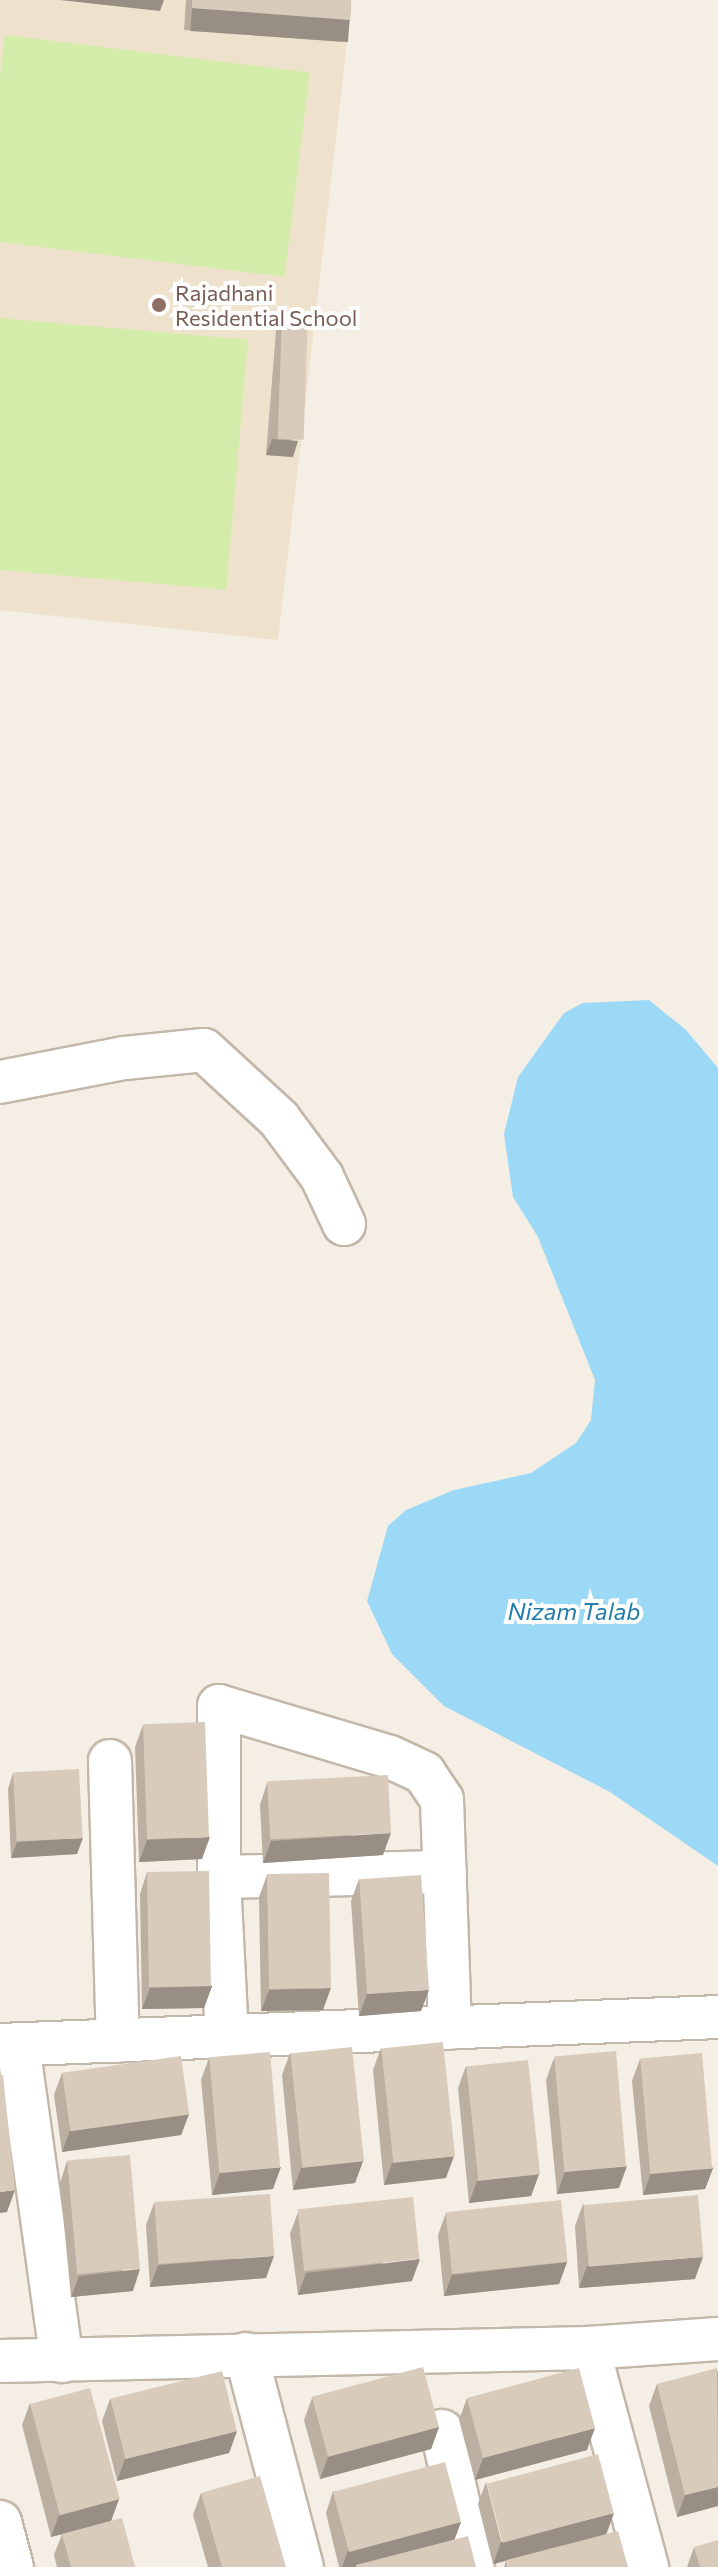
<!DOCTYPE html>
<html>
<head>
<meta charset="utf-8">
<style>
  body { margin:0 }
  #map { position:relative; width:718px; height:2567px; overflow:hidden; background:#f4eee4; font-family:Commissioner,sans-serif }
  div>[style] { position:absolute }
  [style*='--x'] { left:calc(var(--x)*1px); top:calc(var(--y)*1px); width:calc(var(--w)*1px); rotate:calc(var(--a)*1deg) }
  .education>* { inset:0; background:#eee2cd }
  .green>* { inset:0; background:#d4eca9; transform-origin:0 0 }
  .water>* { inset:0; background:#9bd9f6 }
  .roads { filter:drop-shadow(2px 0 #c3b7a9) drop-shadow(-2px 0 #c3b7a9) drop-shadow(0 2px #c3b7a9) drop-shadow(0 -2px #c3b7a9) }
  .street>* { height:42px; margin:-21px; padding:0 21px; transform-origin:21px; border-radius:21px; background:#fff }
  .wall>* { inset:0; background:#bbafa2 }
  .shaded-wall>* { inset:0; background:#988e84; transform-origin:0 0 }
  .building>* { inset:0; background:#d9cbbc; transform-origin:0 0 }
  .dots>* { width:22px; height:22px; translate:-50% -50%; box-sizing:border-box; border:4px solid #fff; border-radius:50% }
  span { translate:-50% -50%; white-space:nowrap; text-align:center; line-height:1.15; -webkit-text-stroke:8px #fff; paint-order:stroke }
  .education-label { font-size:22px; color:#785e54 }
  .left { translate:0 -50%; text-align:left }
  .water-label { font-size:24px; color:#227daa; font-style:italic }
</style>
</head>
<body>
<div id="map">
  <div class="education">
    <div style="clip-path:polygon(0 0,352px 0,278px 640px,0 610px)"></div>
  </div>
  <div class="green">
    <div style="left:5px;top:35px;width:307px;height:206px;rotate:7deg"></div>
    <div style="left:0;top:318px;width:249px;height:251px;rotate:5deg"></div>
  </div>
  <div class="water">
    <div style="clip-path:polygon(649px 1000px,686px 1030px,718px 1068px,718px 1866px,610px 1792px,444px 1706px,392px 1654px,367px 1601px,388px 1526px,406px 1510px,454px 1490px,531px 1473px,576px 1443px,591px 1420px,595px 1380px,538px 1237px,513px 1197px,504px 1134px,518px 1077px,564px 1013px,583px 1003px)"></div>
  </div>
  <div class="roads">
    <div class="street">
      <div style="--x:0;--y:1082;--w:127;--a:-10.9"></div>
      <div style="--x:125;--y:1058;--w:79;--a:-5.8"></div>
      <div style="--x:204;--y:1050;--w:102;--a:42.6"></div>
      <div style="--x:279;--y:1119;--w:72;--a:53.4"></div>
      <div style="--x:322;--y:1177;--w:52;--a:64.9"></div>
      <div style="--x:110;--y:1761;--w:280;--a:88.4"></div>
      <div style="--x:219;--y:1877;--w:226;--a:-1.3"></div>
      <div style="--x:227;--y:2037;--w:160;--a:-92.9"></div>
      <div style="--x:219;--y:1877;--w:171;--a:-90"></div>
      <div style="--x:219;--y:1706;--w:178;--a:16.6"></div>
      <div style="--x:390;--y:1757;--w:38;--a:25"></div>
      <div style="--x:424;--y:1773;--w:32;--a:56"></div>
      <div style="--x:442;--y:1800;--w:228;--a:88"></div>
      <div style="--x:0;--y:2045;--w:719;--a:-2.23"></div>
      <div style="--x:18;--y:2045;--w:319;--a:82.1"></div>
      <div style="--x:588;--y:2348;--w:227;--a:74.9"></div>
      <div style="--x:246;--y:2354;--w:220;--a:75.3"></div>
      <div style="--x:0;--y:2361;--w:588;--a:-1.27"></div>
      <div style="--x:588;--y:2348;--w:130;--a:-4"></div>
      <div style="--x:442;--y:2431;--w:139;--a:77.2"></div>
      <div style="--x:0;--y:2522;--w:47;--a:75.1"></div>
    </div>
  </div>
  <div class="wall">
    <div style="clip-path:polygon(186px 0,351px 0,350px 20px,342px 42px,184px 30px)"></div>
    <div style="clip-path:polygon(282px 315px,293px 457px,266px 455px,276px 331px)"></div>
    <div style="clip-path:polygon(143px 1725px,202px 1859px,139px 1862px,135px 1747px)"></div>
    <div style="clip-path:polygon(13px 1773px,77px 1854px,11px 1858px,8px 1789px)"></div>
    <div style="clip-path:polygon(267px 1783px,383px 1855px,263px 1863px,260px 1805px)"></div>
    <div style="clip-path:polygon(147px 1872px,212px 1986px,204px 2008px,142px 2009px,140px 1894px)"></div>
    <div style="clip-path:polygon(267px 1875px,323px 2010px,261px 2011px,259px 1897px)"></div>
    <div style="clip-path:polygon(359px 1879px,421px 2011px,359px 2016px,351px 1901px)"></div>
    <div style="clip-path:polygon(381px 2048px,446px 2178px,384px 2185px,373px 2070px)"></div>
    <div style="clip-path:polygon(290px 2053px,363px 2161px,355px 2183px,293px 2190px,282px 2075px)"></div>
    <div style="clip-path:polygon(209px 2058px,273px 2189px,212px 2195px,201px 2080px)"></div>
    <div style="clip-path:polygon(554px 2058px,619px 2188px,557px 2194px,546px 2080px)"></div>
    <div style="clip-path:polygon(640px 2059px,713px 2168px,705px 2189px,643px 2195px,632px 2081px)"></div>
    <div style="clip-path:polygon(466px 2066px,539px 2174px,531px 2196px,469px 2203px,458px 2088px)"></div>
    <div style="clip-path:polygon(62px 2073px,189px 2114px,181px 2135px,62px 2152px,54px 2095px)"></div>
    <div style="clip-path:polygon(67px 2161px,133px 2291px,71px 2297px,60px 2183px)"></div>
    <div style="clip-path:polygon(154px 2203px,266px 2278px,150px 2287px,146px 2225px)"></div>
    <div style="clip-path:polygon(583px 2204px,695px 2279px,579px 2288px,575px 2226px)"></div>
    <div style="clip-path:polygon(298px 2212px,412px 2281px,298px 2295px,290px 2234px)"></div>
    <div style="clip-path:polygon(446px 2213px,567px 2262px,559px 2284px,444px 2296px,438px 2235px)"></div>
    <div style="clip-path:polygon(718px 2371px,718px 2506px,677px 2517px,649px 2406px,657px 2384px)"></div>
    <div style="clip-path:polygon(312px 2398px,439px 2427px,431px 2449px,320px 2479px,304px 2420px)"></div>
    <div style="clip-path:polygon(467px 2398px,587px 2450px,475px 2480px,459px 2420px)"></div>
    <div style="clip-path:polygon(110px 2399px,237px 2431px,229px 2453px,117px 2481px,102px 2421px)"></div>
    <div style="clip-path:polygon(30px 2403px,119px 2499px,111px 2521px,135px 2567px,57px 2567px,54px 2555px,62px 2534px,51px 2537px,22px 2425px)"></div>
    <div style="clip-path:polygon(486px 2482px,508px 2567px,504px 2567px,506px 2561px,493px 2564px,478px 2504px)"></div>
    <div style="clip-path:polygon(333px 2491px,461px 2522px,454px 2539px,476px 2567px,339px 2567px,326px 2513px)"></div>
    <div style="clip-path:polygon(201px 2493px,286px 2567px,208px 2567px,193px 2515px)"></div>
    <div style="clip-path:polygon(694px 2547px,718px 2567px,687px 2567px)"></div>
  </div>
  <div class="shaded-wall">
    <div style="clip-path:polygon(60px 0,164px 0,160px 11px)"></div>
    <div style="left:192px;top:8px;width:158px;height:23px;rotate:4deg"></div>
    <div style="clip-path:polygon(272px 439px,298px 441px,293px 457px,266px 455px)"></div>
    <div style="clip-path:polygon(391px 1833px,383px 1855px,263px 1863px,271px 1841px)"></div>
    <div style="clip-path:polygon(210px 1837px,202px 1859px,139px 1862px,147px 1840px)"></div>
    <div style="clip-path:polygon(83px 1838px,77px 1854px,11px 1858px,17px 1842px)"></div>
    <div style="clip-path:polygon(212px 1986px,204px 2008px,142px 2009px,150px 1988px)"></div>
    <div style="clip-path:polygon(331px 1988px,323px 2010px,261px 2011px,269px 1990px)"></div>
    <div style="clip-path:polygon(429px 1990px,421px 2011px,359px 2016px,367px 1994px)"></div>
    <div style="clip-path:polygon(189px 2114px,181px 2135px,62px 2152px,70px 2130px)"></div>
    <div style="clip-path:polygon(454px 2156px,446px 2178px,384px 2185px,392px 2163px)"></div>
    <div style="clip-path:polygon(363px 2161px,355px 2183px,293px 2190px,301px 2168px)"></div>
    <div style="clip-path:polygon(627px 2166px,619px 2188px,557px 2194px,565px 2172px)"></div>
    <div style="clip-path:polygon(281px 2167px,273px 2189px,212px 2195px,220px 2173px)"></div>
    <div style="clip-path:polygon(713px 2168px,705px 2189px,643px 2195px,651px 2173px)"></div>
    <div style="clip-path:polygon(539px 2174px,531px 2196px,469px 2203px,477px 2181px)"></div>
    <div style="clip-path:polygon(15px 2190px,7px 2212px,0 2213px,0 2192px)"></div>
    <div style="clip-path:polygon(274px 2256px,266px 2278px,150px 2287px,158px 2265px)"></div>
    <div style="clip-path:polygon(703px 2257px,695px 2279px,579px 2288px,587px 2266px)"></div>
    <div style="clip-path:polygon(420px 2259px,412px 2281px,298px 2295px,306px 2273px)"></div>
    <div style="clip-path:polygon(567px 2262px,559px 2284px,444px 2296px,452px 2275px)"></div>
    <div style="clip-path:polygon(140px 2269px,133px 2291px,71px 2297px,79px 2276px)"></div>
    <div style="clip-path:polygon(439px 2427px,431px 2449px,320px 2479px,328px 2457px)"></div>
    <div style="clip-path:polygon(595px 2428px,587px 2450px,475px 2480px,483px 2458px)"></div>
    <div style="clip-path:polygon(237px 2431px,229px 2453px,117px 2481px,125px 2459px)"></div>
    <div style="clip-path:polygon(718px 2487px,718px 2506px,677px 2517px,685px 2495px)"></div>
    <div style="clip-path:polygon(119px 2499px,111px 2521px,51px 2537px,59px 2515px)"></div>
    <div style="clip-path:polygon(614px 2513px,606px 2535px,493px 2564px,501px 2542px)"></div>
    <div style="clip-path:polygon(461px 2522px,453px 2544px,356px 2565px,356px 2567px,342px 2567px,348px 2550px)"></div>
  </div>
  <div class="building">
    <div style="clip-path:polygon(192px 0,351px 0,350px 20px,192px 8px)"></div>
    <div style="left:282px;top:315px;width:26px;height:124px;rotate:2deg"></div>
    <div style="left:205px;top:1722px;width:115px;height:62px;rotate:88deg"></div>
    <div style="left:79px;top:1769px;width:69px;height:66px;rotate:87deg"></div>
    <div style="left:388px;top:1775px;width:58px;height:121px;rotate:87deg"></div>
    <div style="left:209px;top:1871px;width:115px;height:62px;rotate:89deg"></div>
    <div style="left:329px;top:1873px;width:115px;height:62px;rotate:89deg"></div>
    <div style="left:421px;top:1875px;width:115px;height:62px;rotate:86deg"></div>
    <div style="left:443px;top:2042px;width:115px;height:62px;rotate:84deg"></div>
    <div style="left:352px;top:2047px;width:115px;height:62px;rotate:84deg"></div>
    <div style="left:616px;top:2051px;width:116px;height:62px;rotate:85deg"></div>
    <div style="left:270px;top:2052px;width:116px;height:61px;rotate:85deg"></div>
    <div style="left:702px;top:2053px;width:116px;height:62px;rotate:85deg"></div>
    <div style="left:181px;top:2056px;width:59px;height:120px;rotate:82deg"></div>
    <div style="left:528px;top:2060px;width:115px;height:62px;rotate:84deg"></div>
    <div style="clip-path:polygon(0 2075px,3px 2075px,15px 2190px,0 2192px)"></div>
    <div style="left:130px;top:2155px;width:114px;height:63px;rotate:85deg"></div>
    <div style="left:270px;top:2194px;width:62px;height:116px;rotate:86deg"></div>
    <div style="left:698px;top:2195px;width:62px;height:115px;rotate:85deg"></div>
    <div style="left:413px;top:2197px;width:62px;height:116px;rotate:84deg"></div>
    <div style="left:561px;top:2200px;width:62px;height:116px;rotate:84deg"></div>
    <div style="left:423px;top:2367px;width:62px;height:115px;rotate:75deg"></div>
    <div style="left:579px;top:2368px;width:62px;height:116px;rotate:75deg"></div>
    <div style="clip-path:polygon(717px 2368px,718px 2487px,685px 2495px,657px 2384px)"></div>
    <div style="left:222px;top:2371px;width:62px;height:115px;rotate:76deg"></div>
    <div style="left:90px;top:2388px;width:115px;height:62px;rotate:75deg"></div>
    <div style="left:598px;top:2454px;width:61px;height:115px;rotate:75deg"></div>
    <div style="left:445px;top:2462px;width:62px;height:116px;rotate:75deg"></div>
    <div style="clip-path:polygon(260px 2476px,286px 2567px,222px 2567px,201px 2493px)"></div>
    <div style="clip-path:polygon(122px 2518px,135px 2567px,71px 2567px,62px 2534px)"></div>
    <div style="clip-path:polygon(618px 2531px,628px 2567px,508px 2567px,507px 2560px)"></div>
    <div style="clip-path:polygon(468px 2536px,476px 2567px,357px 2567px,356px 2565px)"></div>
    <div style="clip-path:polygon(718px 2540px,718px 2567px,700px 2567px,694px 2547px)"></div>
  </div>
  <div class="dots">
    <div style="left:159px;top:305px;background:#8d6e63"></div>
  </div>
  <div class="education-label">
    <span class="left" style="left:175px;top:305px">Rajadhani<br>Residential School</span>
  </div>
  <div class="water-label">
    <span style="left:574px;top:1611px">Nizam Talab</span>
  </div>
</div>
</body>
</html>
